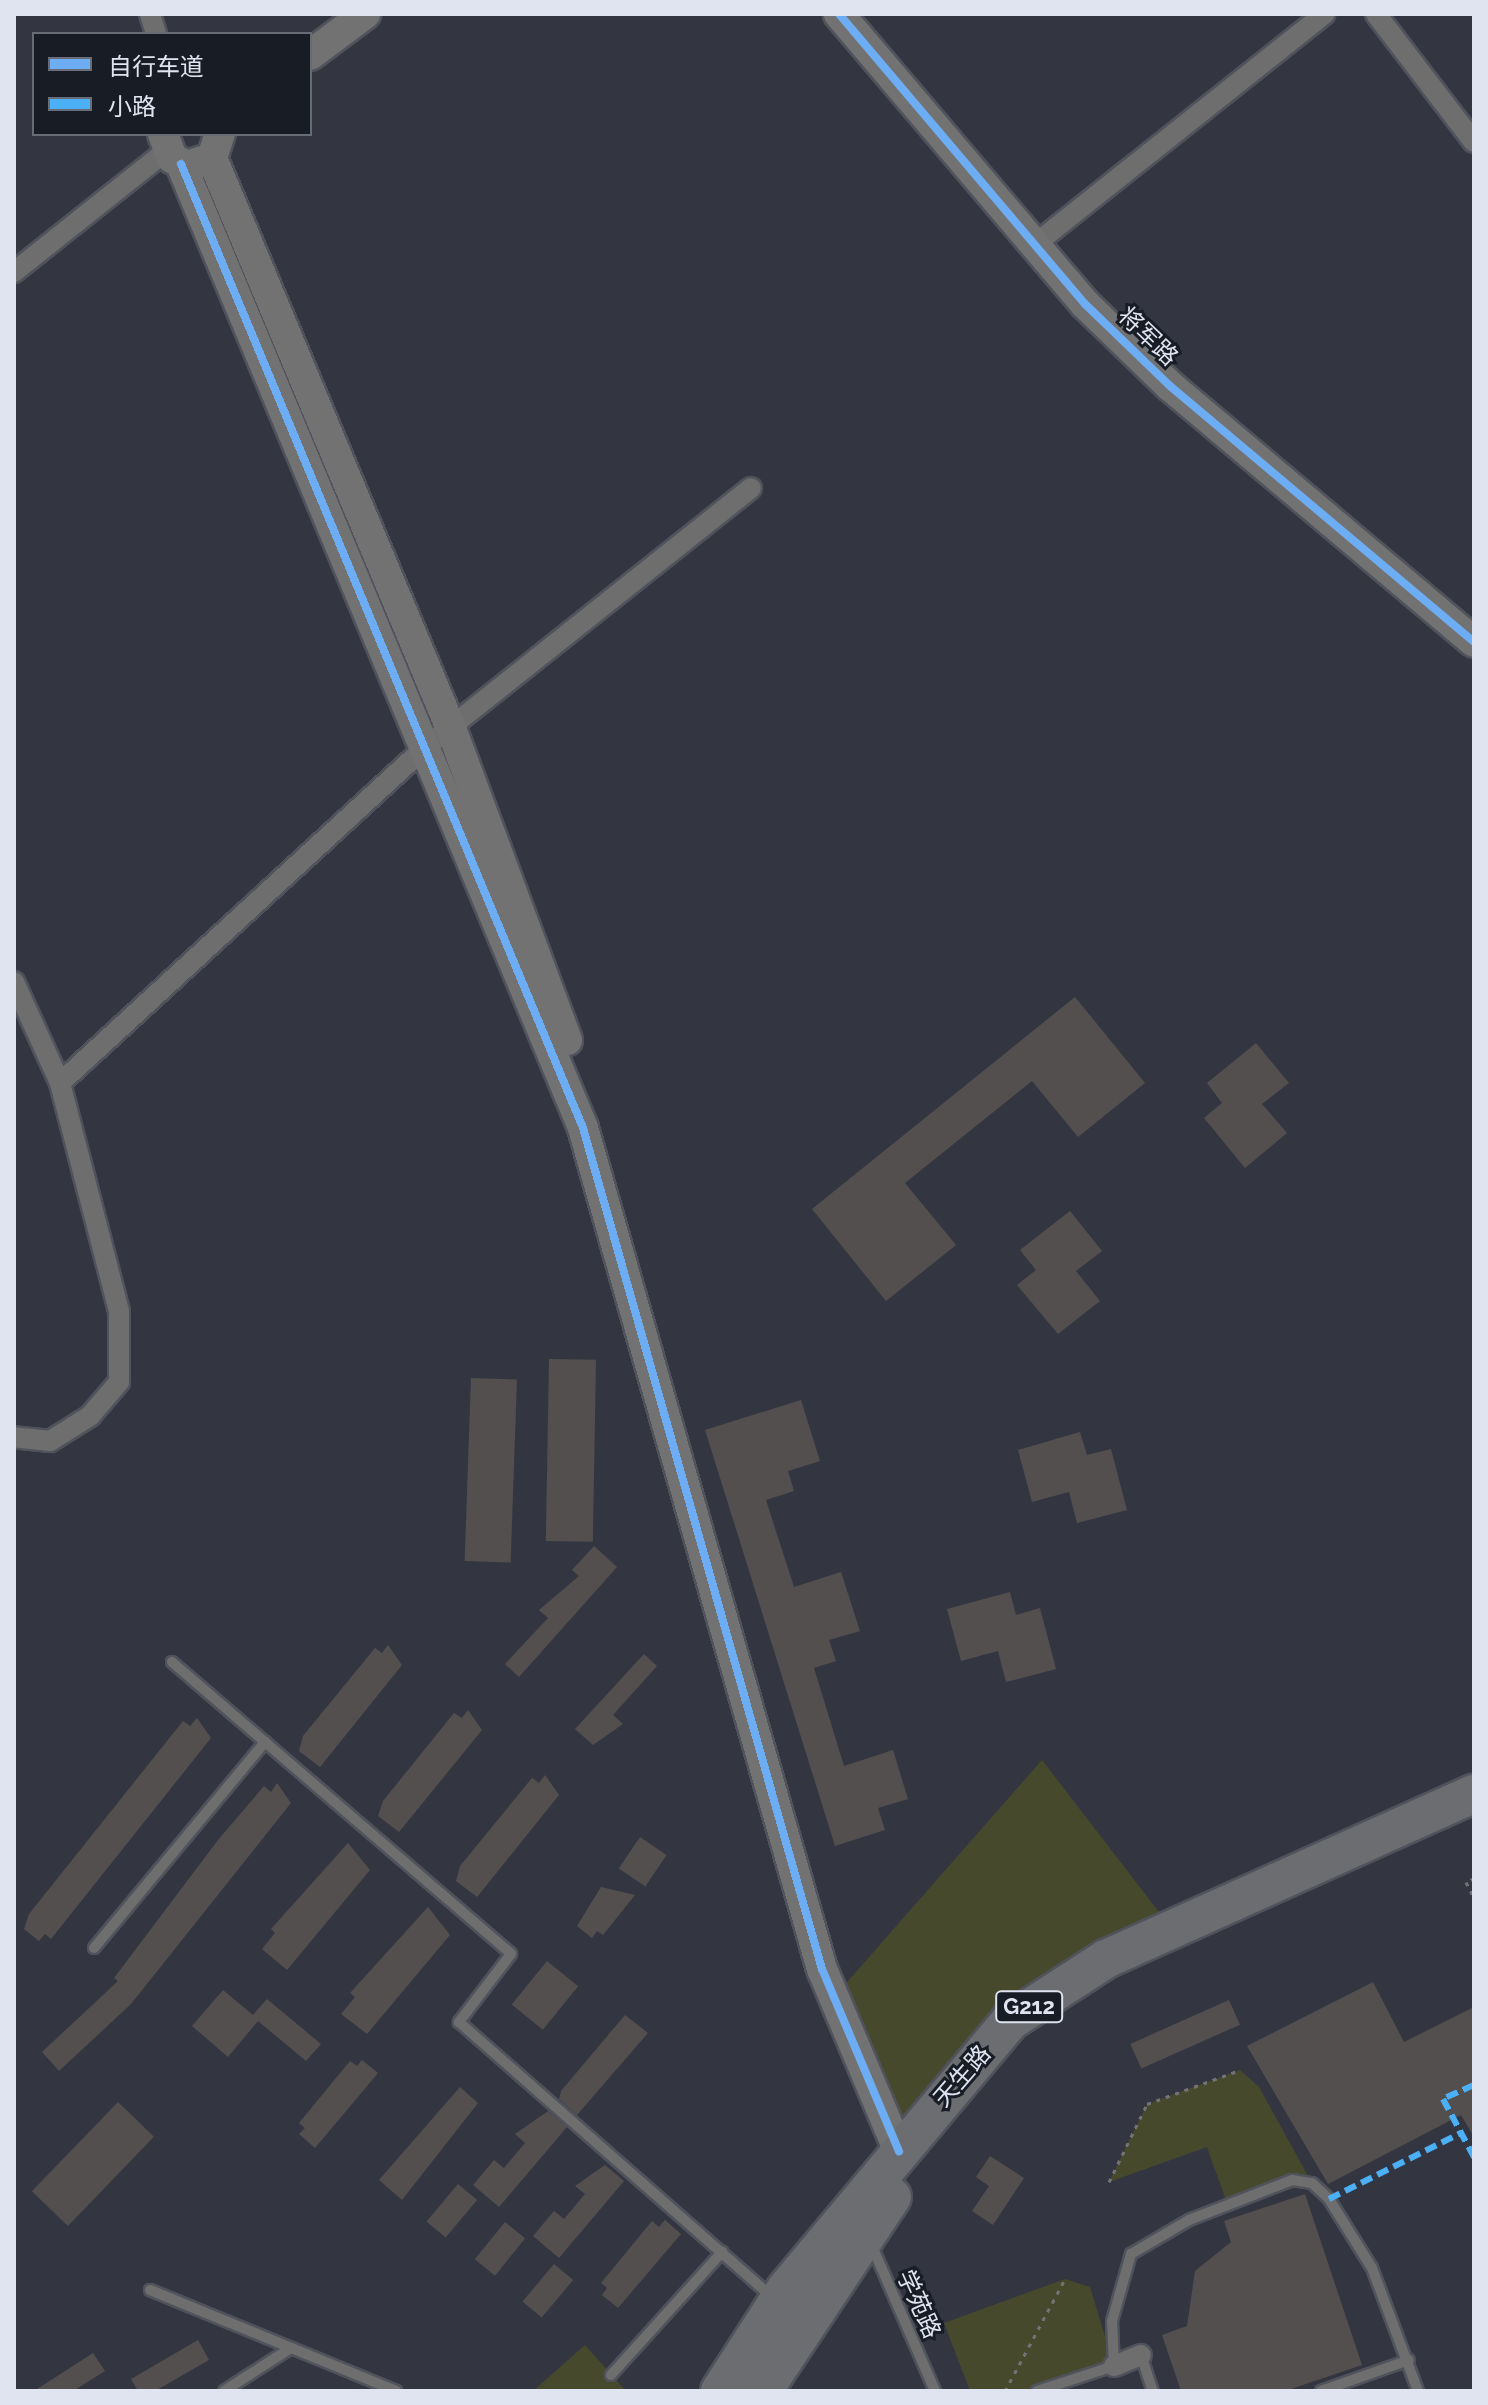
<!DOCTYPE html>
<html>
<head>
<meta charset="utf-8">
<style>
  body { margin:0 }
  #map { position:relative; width:1488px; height:2405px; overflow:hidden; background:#333641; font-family:Raleway,"Noto Sans SC",sans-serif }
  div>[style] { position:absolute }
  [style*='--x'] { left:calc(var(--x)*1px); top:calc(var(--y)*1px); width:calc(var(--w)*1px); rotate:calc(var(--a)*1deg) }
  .green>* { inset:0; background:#47492c }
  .building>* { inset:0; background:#534f4f; transform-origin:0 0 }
  .path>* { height:3px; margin-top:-1.5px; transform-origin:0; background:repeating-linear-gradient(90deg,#747277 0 4px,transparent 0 10px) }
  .roads { filter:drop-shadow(2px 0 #50535c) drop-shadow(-2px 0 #50535c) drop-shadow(0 2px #50535c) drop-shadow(0 -2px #50535c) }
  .lane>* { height:10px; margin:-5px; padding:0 5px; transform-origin:5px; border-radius:5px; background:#6f6e6f }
  .street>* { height:20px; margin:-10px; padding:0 10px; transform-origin:10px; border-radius:10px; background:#6f6e6f }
  .secondary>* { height:30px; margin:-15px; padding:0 15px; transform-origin:15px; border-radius:15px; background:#737273 }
  .highway>* { height:38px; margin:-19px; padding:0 19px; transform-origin:19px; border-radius:19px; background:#6c6d71 }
  .quiet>* { height:6px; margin-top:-3px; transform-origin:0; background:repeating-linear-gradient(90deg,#4cb0f7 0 12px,transparent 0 18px) }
  .cycleway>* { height:8px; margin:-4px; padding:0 4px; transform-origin:4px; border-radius:4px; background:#6dadf4 }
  span { translate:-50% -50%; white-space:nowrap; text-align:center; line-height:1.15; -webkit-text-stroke:6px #181c25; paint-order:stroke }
  .shield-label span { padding:2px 6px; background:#181c25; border:2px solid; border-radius:6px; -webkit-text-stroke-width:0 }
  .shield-label { font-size:22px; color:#e0e4f1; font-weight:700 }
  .street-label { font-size:24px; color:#e0e4f1 }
  .frame { position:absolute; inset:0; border:16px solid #e0e4f1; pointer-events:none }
  .legend { position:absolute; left:32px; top:32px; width:280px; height:104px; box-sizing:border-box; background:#181c25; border:2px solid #686c77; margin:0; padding:10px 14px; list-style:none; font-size:24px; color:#e0e4f1 }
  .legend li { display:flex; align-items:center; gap:16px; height:40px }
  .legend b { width:40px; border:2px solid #686c77 }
</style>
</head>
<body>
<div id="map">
  <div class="green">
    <div style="clip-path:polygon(1042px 1760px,1172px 1929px,1052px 1990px,899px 2151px,834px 1997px)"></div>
    <div style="clip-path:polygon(1240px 2070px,1259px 2087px,1312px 2183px,1228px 2206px,1207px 2147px,1109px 2182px,1147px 2104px)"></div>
    <div style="clip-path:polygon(1065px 2279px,1090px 2287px,1114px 2366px,1038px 2391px,970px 2391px,944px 2323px)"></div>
    <div style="clip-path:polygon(585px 2345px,626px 2391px,533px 2391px)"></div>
  </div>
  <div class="building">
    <div style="clip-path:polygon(1075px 997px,1145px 1083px,1078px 1137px,1032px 1081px,905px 1183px,956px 1245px,886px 1301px,812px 1209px)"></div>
    <div style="clip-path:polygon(1256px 1043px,1289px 1083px,1262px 1104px,1287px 1133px,1245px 1168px,1204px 1118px,1222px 1103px,1207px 1083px)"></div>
    <div style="clip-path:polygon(1070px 1211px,1102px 1251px,1076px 1271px,1100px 1301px,1058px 1334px,1017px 1285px,1036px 1270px,1020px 1250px)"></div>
    <div style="left:549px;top:1359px;width:47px;height:182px;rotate:1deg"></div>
    <div style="left:471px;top:1378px;width:46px;height:183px;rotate:2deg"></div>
    <div style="clip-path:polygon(801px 1400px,820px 1461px,788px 1471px,794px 1491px,766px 1500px,794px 1587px,841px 1572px,860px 1631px,829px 1640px,836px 1661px,814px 1668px,844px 1766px,893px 1750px,908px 1799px,878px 1808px,885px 1830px,835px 1846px,705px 1430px)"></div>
    <div style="clip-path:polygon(1080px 1432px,1087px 1455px,1111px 1449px,1127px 1510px,1077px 1523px,1069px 1492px,1032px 1502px,1018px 1450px)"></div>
    <div style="clip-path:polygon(594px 1546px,617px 1567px,519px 1677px,505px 1664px,548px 1618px,539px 1610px,579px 1576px,572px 1570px)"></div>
    <div style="clip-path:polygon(1010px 1592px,1016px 1615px,1040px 1608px,1056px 1669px,1006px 1682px,998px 1651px,961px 1661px,947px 1609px)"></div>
    <div style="clip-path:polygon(388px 1645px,402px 1665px,320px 1767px,299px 1751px,303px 1736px,375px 1648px,382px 1653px)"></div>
    <div style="clip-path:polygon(644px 1654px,657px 1666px,613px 1715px,623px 1724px,593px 1745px,575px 1729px)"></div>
    <div style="clip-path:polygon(468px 1710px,482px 1730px,399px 1832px,378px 1816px,383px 1801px,454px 1713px,462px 1718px)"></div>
    <div style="clip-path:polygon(197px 1718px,211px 1738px,51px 1939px,45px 1934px,39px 1941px,24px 1929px,29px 1914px,183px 1721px,190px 1726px)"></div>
    <div style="clip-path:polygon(545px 1775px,559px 1795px,477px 1897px,456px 1881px,460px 1866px,532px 1778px,539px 1783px)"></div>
    <div style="clip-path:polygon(277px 1783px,291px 1803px,131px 2004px,59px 2071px,42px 2052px,118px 1981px,114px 1978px,218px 1840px,264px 1786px,271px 1792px)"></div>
    <div style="left:640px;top:1837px;width:32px;height:38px;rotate:34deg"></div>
    <div style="clip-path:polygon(348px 1843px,370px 1870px,287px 1970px,262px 1949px,275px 1933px,271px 1929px)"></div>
    <div style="clip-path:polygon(601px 1887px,635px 1895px,603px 1935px,597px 1931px,592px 1938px,577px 1926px)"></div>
    <div style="clip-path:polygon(428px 1907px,450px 1935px,367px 2034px,341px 2014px,355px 1997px,350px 1993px)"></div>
    <div style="left:547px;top:1961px;width:40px;height:56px;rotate:39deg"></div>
    <div style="clip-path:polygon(1373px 1982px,1404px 2042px,1474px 2007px,1474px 2137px,1461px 2115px,1328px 2184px,1247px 2046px)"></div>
    <div style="clip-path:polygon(223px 1990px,253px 2015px,267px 1999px,321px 2044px,306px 2061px,258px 2021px,228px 2057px,192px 2026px)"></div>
    <div style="left:1229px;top:2000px;width:27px;height:108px;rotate:66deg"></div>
    <div style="clip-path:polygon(625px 2015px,648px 2033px,577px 2115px,559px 2099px,561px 2091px)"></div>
    <div style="clip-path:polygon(362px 2060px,378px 2073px,315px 2148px,299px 2134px,305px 2128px,299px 2123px,350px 2061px,357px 2066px)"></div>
    <div style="clip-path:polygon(460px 2087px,478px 2103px,402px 2200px,379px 2180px)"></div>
    <div style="left:118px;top:2102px;width:50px;height:124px;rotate:44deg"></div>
    <div style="clip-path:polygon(548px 2111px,567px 2127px,499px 2207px,473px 2185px,494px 2160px,504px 2168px,525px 2143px,515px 2134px)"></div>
    <div style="clip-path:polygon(990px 2156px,1024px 2178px,993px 2225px,972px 2211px,989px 2186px,976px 2177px)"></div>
    <div style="clip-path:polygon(605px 2165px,624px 2181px,559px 2258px,533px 2236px,554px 2211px,564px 2219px,585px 2194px,575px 2186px)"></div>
    <div style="left:458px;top:2184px;width:25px;height:49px;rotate:40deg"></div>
    <div style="clip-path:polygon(1305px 2194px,1362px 2365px,1285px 2391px,1181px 2391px,1162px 2335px,1187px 2326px,1195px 2271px,1231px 2242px,1224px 2221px)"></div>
    <div style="clip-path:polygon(665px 2220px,681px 2234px,618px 2308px,602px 2295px,607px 2288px,601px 2283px,652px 2221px,659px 2227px)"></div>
    <div style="left:505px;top:2222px;width:26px;height:48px;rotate:39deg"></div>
    <div style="left:554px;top:2264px;width:25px;height:49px;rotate:40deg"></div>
    <div style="clip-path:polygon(198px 2340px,209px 2360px,155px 2391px,138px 2391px,131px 2379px)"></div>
    <div style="clip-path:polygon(93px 2353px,105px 2371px,73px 2391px,34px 2391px)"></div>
  </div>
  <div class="path">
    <div style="--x:1474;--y:1878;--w:9;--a:153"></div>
    <div style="--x:1466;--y:1882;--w:18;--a:63"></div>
    <div style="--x:1109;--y:2182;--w:87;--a:-64"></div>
    <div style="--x:1147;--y:2104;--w:99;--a:-20.1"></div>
    <div style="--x:1005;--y:2391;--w:127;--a:-61.8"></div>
  </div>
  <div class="roads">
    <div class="lane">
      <div style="--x:172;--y:1662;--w:447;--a:40.7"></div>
      <div style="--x:511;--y:1954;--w:86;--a:127.4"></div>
      <div style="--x:459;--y:2022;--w:418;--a:41.3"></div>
      <div style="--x:94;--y:1948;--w:268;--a:-50.3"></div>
      <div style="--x:872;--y:2246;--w:158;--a:66.5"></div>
      <div style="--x:150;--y:2290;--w:266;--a:22.3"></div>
      <div style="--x:1141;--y:2355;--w:38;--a:72"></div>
      <div style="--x:611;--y:2375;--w:166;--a:-47.9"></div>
      <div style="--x:224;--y:2391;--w:80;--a:-32.7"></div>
      <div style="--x:1037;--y:2391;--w:81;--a:-18"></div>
      <div style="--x:1114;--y:2366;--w:45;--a:-92.5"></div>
      <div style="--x:1112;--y:2321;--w:70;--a:-74.2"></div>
      <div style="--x:1131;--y:2254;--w:67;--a:-30.4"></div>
      <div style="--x:1189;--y:2220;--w:110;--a:-21.2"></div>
      <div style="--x:1292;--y:2180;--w:20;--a:9"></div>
      <div style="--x:1312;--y:2183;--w:23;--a:43"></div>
      <div style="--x:1329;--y:2199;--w:81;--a:58.1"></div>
      <div style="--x:1372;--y:2268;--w:131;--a:69.5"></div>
      <div style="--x:1321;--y:2391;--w:93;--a:-19.4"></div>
    </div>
    <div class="street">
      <div style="--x:150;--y:14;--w:21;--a:73"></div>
      <div style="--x:1376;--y:14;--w:161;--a:52.6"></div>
      <div style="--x:1034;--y:245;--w:371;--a:-38.5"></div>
      <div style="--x:14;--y:272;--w:194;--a:-38.5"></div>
      <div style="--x:14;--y:982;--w:111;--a:65.5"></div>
      <div style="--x:60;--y:1083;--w:236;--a:75.5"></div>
      <div style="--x:119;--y:1311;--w:71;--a:90"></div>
      <div style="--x:119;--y:1382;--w:45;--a:130.5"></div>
      <div style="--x:90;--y:1416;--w:47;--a:148"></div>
      <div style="--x:50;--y:1441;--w:36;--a:-174"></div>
      <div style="--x:60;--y:1083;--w:493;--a:-42.6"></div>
      <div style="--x:423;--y:749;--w:419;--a:-38.5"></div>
      <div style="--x:1114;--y:2366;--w:29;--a:-22"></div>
    </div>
    <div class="secondary">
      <div style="--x:839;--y:14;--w:380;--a:49.7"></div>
      <div style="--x:1085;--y:304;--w:118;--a:44"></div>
      <div style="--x:1170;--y:386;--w:397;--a:40.1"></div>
      <div style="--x:310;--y:55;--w:69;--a:-36.7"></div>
      <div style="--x:163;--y:134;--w:26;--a:69"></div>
      <div style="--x:172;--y:158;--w:17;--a:28"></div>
      <div style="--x:187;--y:166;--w:26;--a:-18"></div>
      <div style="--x:212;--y:158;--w:25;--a:-72"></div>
      <div style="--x:212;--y:158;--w:621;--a:67.27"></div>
      <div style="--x:452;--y:731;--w:330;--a:69.6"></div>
      <div style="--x:181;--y:164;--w:1044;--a:67.36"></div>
      <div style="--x:583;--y:1128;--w:874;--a:74.14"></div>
      <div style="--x:822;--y:1969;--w:198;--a:67.1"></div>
    </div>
    <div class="highway">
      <div style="--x:720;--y:2391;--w:121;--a:-57.1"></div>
      <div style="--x:786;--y:2289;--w:349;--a:-50.1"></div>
      <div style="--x:1010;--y:2021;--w:114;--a:-32.9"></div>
      <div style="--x:1106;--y:1959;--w:403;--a:-24.2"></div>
      <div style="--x:763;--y:2391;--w:233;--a:-56.4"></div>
    </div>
  </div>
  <div class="quiet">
    <div style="--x:1474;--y:2085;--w:34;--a:156"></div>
    <div style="--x:1443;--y:2099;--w:66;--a:61.9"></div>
    <div style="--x:1329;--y:2199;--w:148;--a:-26.6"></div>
  </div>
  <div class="cycleway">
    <div style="--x:839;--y:14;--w:380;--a:49.7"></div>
    <div style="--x:1085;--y:304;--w:118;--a:44"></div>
    <div style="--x:1170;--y:386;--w:397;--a:40.1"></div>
    <div style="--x:181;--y:164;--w:1044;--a:67.36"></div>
    <div style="--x:583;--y:1128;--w:874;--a:74.14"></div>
    <div style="--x:822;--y:1969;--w:198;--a:67.1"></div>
  </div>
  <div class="shield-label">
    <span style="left:1029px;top:2007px">G212</span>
  </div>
  <div class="street-label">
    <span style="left:1148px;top:336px;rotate:44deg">将军路</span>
    <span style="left:962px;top:2076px;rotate:-49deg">天生路</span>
    <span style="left:919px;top:2304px;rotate:66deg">学苑路</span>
  </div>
  <div class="frame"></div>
  <ul class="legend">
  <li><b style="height:10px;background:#6dadf4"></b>自行车道</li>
  <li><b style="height:10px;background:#4cb0f7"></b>小路</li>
  </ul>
</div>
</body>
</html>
